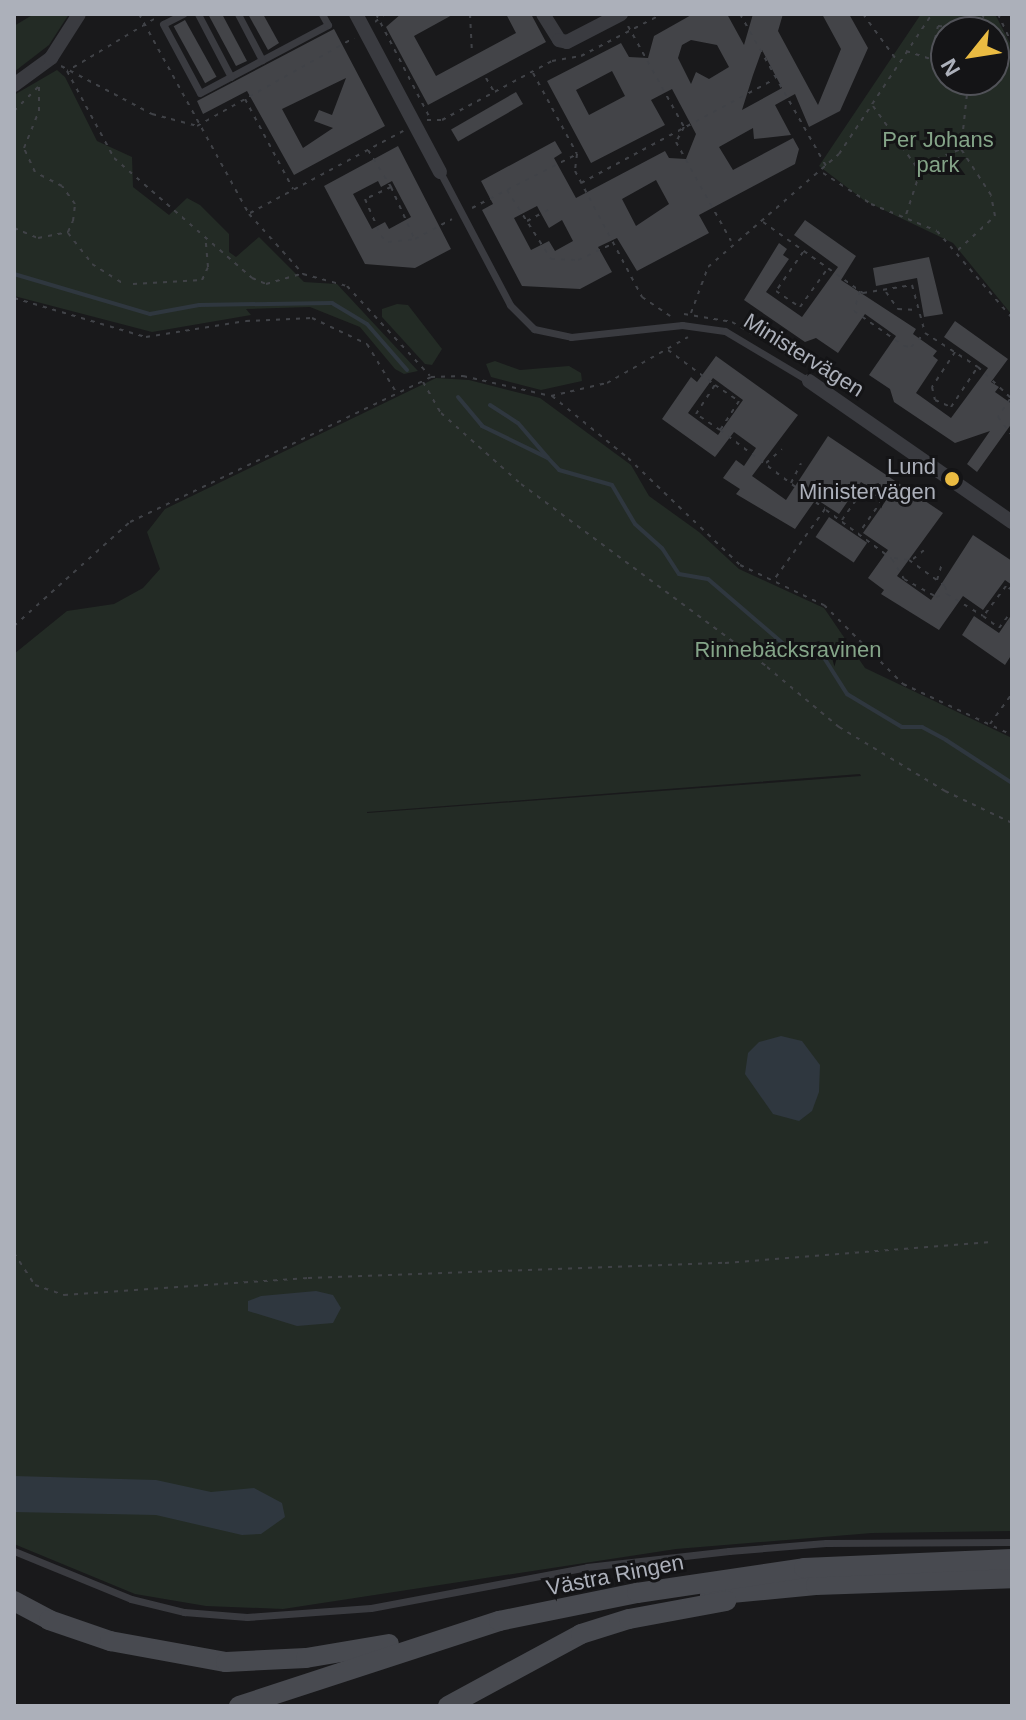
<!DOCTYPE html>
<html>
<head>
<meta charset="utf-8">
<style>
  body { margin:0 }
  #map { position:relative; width:1026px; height:1720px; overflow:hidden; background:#19191b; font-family:Arial,sans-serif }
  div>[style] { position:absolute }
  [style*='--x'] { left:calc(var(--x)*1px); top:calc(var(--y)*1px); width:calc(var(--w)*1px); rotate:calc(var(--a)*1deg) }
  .green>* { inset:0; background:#232b25 }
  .water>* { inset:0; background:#2f373f }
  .stream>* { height:4px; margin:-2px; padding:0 2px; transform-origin:2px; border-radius:2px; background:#2f373f }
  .building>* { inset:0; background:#434448; transform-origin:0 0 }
  .path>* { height:2px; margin-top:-1px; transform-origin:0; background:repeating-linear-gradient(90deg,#404247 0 4px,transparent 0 10px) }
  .service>* { height:7px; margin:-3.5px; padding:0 3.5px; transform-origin:3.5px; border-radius:3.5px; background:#3a3b40 }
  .minor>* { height:14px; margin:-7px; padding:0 7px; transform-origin:7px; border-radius:7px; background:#3a3b40 }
  .secondary>* { height:20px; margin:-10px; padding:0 10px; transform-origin:10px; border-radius:10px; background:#484a50 }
  .dots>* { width:22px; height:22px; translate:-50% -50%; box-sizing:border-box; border:4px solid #141416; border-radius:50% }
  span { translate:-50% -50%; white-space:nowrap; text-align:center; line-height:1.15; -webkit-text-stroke:6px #141416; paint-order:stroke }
  .park-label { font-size:22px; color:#84a488 }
  .street-label { font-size:22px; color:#acb0ba }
  .poi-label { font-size:22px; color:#acb0ba }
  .right { translate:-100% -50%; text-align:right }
  .frame { position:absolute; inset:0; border:16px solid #acb0ba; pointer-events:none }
  .north { position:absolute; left:930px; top:16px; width:80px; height:80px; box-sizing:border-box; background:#141416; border:2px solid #515258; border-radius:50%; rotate:240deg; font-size:22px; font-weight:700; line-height:32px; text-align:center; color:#acb0ba }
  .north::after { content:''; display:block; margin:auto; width:28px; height:36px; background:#eabb42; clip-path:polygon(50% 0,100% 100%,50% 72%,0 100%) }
</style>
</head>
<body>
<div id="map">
  <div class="green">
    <div style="clip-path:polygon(34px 14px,69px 14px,49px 45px,14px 72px,14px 26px)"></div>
    <div style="clip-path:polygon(evenodd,921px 14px,995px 14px,1012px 47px,1012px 315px,953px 243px,865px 201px,819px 166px,921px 14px,946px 32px,994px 32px,994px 80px,946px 80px,946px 32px)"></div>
    <div style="clip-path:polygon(57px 70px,65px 77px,97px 141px,132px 157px,133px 187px,169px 215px,187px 198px,200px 205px,229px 234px,229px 252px,236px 257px,259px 237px,304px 282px,337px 284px,418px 371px,404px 374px,395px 369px,360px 327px,310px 307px,246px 309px,251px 315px,152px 332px,14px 296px,14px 95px)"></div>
    <div style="clip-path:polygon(397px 304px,408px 305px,442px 349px,432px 365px,425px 364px,382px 317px,382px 309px)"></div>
    <div style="clip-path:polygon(495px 361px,520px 370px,569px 366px,581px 373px,582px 381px,541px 390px,491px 377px,486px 364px)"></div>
    <div style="clip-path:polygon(evenodd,436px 378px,469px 380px,540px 398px,631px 465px,649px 496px,699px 532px,739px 569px,824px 608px,865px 668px,1012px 738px,1012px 1531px,872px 1533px,676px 1549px,283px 1609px,206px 1606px,135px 1594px,14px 1544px,14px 654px,67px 611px,114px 604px,143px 588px,160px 569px,147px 532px,165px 509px,436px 378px,860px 774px,861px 776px,367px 813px,367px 812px,860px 774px)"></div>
  </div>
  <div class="water">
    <div style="clip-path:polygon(781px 1036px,802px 1041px,820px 1065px,819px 1092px,812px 1111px,799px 1121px,773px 1114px,745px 1074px,748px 1053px,759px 1042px)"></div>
    <div style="clip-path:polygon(316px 1291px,333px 1295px,341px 1308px,333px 1323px,297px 1326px,248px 1311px,248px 1301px,261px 1296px)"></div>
    <div style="clip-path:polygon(14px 1476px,156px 1480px,211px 1492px,254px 1488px,282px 1503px,285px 1517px,261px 1534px,242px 1535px,156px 1515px,14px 1512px)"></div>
  </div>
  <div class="stream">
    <div style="--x:14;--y:274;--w:142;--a:16.4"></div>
    <div style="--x:150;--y:314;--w:50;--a:-10.4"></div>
    <div style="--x:199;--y:305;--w:133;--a:-0.9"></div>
    <div style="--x:332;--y:303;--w:41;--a:31"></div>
    <div style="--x:367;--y:324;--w:61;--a:49"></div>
    <div style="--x:458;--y:397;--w:38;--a:50"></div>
    <div style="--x:482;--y:426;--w:73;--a:25.9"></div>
    <div style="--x:548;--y:458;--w:16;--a:47"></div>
    <div style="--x:559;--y:470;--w:55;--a:15.8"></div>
    <div style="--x:612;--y:485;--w:45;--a:59.5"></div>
    <div style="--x:635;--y:524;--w:36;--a:42"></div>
    <div style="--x:662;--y:548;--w:31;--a:57"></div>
    <div style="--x:679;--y:574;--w:29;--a:10"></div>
    <div style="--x:708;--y:579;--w:104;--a:40.7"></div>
    <div style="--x:787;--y:647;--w:20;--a:-3"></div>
    <div style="--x:807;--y:646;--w:16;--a:27"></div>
    <div style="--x:821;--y:653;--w:49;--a:57.6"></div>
    <div style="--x:847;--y:694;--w:64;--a:31"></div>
    <div style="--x:902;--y:727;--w:20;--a:0"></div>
    <div style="--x:922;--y:727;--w:27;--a:28"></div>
    <div style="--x:946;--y:740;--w:79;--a:33.1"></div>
    <div style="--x:490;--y:405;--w:33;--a:33"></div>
    <div style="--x:518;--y:423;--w:46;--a:49.4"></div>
  </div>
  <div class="building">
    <div style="clip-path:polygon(208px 14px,222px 14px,247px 61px,236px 66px)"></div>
    <div style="clip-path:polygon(248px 14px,263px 14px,279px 43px,268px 50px)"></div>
    <div style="clip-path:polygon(401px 14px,454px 14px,414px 36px,436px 76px,516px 33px,506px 14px,531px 14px,546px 42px,428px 105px,386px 27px)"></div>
    <div style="clip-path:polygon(evenodd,693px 14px,727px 14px,744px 45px,753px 14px,783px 14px,778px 31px,818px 105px,841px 49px,822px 14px,849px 14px,868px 48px,840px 111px,809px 127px,795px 94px,775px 105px,791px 135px,754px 139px,753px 128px,719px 147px,733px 170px,793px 138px,799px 149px,795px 164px,699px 215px,709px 233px,637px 271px,617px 238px,598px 247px,612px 272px,580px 289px,522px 286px,482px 210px,493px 204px,481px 181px,555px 141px,562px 153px,554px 158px,576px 198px,665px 151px,669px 158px,686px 159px,696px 134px,672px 89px,651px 100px,665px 125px,591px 163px,547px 81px,621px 43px,629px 57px,648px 58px,654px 36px,693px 14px,691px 40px,717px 45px,729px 67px,709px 79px,696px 72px,691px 84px,678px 58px,682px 45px,691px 40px,693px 14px,762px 50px,782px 88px,742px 110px,753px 75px,762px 50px,693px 14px,612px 71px,625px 96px,589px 115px,576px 90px,612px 71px,693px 14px,656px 180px,669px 204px,636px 226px,622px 199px,656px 180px,693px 14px,537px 206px,549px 228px,562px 220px,573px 241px,555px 251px,549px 241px,531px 250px,514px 218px,537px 206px)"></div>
    <div style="left:185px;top:20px;width:65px;height:13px;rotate:61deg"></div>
    <div style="clip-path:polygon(evenodd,334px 29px,385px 126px,294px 175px,247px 91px,203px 114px,197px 101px,334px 29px,346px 78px,332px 115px,319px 110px,314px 121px,333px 128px,303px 148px,282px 109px,346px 78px)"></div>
    <div style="left:516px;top:92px;width:14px;height:75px;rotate:60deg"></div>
    <div style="clip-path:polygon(evenodd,398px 146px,451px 249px,415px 268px,365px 264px,324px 186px,398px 146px,378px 181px,381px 187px,392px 181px,411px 217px,389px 229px,385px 222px,372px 229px,353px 194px,378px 181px)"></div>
    <div style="clip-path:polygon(805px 220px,856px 256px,841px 280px,916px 329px,913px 334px,937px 351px,933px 356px,938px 360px,916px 393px,951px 418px,988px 368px,944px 337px,955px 321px,1008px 359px,991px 382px,999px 387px,995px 392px,1012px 404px,1012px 423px,977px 472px,967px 464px,990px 431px,955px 443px,894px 402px,890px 389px,869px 375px,896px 336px,865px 314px,838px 353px,816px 338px,805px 342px,744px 300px,779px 243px,787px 249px,783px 255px,789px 259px,766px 292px,802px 317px,838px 267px,794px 235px)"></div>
    <div style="clip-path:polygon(929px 257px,943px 314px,924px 317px,917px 278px,876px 286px,873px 268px)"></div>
    <div style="clip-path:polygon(evenodd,716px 356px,798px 415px,752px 476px,786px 500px,828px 436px,943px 513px,897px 576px,931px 600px,973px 535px,1012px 561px,1012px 585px,1005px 580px,983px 610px,963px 596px,939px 630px,881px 594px,884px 590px,868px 578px,888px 550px,863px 533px,887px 499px,861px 482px,839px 514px,816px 499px,795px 529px,736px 494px,740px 489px,723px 478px,736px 460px,744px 466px,756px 448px,734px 432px,715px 457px,662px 419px,691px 377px,697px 382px,716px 356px,713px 378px,743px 400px,718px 435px,688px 413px,713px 378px)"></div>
    <div style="left:829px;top:517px;width:46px;height:24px;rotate:34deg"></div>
    <div style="clip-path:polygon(1012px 614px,1012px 654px,1005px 665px,962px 635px,974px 616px,999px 633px)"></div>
  </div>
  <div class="path">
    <div style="--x:139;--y:14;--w:228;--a:61.2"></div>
    <div style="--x:249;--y:214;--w:81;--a:48"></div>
    <div style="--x:303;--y:274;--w:46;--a:15.3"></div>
    <div style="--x:347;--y:286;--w:122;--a:47.3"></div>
    <div style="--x:376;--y:14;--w:117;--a:62.6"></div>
    <div style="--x:470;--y:14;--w:40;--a:87.1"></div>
    <div style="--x:740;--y:14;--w:175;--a:60.5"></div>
    <div style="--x:863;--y:14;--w:59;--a:53.9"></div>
    <div style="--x:982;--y:14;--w:20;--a:66"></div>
    <div style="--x:998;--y:14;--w:33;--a:65"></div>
    <div style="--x:154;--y:19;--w:101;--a:149.1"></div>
    <div style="--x:67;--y:71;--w:99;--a:61.6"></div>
    <div style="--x:114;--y:158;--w:183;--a:41"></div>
    <div style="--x:252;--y:278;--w:15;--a:23"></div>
    <div style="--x:266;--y:284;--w:37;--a:-16"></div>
    <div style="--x:375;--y:22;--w:13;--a:-39"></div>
    <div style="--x:628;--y:26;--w:115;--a:61"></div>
    <div style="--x:684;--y:127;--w:17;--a:118"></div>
    <div style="--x:676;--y:142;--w:113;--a:60.9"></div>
    <div style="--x:994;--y:36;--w:10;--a:-29"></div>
    <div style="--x:946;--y:46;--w:13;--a:-148"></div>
    <div style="--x:935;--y:39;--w:13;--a:-77"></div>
    <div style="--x:938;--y:26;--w:29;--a:4"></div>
    <div style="--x:967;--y:28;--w:19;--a:-47"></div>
    <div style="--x:906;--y:51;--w:42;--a:18"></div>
    <div style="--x:61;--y:66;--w:103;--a:27.8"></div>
    <div style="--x:152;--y:114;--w:47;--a:14.9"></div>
    <div style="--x:197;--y:126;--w:180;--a:-29.3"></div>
    <div style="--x:533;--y:73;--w:92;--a:61.5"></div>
    <div style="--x:577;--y:154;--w:17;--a:97"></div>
    <div style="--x:575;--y:171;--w:143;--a:62"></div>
    <div style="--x:642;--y:297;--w:34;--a:34"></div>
    <div style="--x:486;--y:78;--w:16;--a:60"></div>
    <div style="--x:978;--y:80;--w:11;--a:52"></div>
    <div style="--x:985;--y:89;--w:21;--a:-45"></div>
    <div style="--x:1000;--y:74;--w:17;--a:-111"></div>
    <div style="--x:245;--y:99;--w:102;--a:61.9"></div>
    <div style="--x:873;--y:106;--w:81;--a:54.5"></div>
    <div style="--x:920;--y:172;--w:48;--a:108.1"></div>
    <div style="--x:14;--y:111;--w:34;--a:-45"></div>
    <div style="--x:427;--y:120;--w:15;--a:0"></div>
    <div style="--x:442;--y:120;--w:125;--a:-28.2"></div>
    <div style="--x:552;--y:61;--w:29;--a:-10"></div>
    <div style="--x:581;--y:56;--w:91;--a:-27.4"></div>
    <div style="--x:368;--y:150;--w:44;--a:58.1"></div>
    <div style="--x:391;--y:187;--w:29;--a:155"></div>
    <div style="--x:365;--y:199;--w:40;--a:66.6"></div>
    <div style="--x:381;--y:236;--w:9;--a:41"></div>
    <div style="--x:388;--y:242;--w:27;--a:-6"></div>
    <div style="--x:415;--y:239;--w:42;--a:-28.4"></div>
    <div style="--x:918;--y:167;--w:47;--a:-22.7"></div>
    <div style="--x:961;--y:149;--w:55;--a:-83.8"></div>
    <div style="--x:967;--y:94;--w:15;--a:-110"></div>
    <div style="--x:823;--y:173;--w:57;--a:32.9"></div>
    <div style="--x:871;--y:204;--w:71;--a:22.2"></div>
    <div style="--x:937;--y:231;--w:115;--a:49.2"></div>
    <div style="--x:581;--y:183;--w:218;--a:-28.2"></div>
    <div style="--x:391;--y:187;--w:56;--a:65.7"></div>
    <div style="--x:507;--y:190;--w:82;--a:57.5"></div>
    <div style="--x:551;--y:259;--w:27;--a:2"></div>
    <div style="--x:578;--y:260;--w:38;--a:-25"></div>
    <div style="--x:472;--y:208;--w:118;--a:-27.2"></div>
    <div style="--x:250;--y:213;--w:174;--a:-28.2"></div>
    <div style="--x:527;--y:221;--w:27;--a:-28"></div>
    <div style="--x:763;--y:222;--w:123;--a:35.4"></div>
    <div style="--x:863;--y:293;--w:50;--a:-9.3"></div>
    <div style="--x:912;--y:285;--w:50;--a:74.8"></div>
    <div style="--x:925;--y:333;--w:63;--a:32.7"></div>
    <div style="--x:978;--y:367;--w:47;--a:43.3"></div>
    <div style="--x:14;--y:228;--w:26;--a:23"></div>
    <div style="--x:38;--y:238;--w:31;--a:-11"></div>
    <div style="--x:68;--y:232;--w:12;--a:-66"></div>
    <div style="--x:73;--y:221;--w:17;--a:-83"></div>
    <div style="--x:75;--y:204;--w:22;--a:-126"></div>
    <div style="--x:62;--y:186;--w:30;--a:-153"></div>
    <div style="--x:35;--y:172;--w:26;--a:-115"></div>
    <div style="--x:24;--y:148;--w:40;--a:-68"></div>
    <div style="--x:39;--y:111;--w:27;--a:-90"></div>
    <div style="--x:68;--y:233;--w:39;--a:52"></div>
    <div style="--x:92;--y:264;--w:36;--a:32"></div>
    <div style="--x:958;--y:250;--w:50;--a:-42.6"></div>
    <div style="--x:995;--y:216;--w:21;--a:-101"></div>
    <div style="--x:991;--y:195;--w:55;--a:-123.1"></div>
    <div style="--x:803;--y:252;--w:47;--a:124.7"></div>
    <div style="--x:776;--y:291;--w:29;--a:34"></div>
    <div style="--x:800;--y:307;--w:48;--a:-54.3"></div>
    <div style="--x:133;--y:284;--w:69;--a:-3.3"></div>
    <div style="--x:202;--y:280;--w:14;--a:-65"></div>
    <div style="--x:208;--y:267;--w:25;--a:-95"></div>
    <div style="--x:860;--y:291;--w:21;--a:107"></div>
    <div style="--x:854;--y:311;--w:61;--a:35"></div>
    <div style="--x:904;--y:346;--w:7;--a:8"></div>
    <div style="--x:911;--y:347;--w:18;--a:-45"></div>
    <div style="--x:886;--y:292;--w:21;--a:55"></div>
    <div style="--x:898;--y:309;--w:19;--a:3"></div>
    <div style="--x:14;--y:298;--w:138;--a:16.5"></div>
    <div style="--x:146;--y:337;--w:101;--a:-9.1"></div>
    <div style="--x:246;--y:321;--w:66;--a:-2.6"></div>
    <div style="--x:312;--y:318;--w:61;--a:25.3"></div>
    <div style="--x:367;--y:344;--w:56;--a:58.9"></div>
    <div style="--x:691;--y:313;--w:49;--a:-69.7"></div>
    <div style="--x:708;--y:267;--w:173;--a:-40.8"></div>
    <div style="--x:839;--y:154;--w:168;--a:-56.4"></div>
    <div style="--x:684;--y:314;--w:49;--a:9.5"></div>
    <div style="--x:732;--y:322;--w:88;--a:30.1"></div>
    <div style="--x:668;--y:350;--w:59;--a:36.7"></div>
    <div style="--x:955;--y:352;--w:42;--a:123.3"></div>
    <div style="--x:932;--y:387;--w:13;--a:77"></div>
    <div style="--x:935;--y:400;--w:17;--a:24"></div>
    <div style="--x:951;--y:407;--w:47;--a:-56.3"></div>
    <div style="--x:423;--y:382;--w:36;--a:60"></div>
    <div style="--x:441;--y:413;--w:107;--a:41.6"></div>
    <div style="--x:521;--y:484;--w:307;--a:36.6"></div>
    <div style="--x:767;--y:667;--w:94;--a:39.8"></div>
    <div style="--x:839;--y:727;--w:124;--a:31.1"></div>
    <div style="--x:945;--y:791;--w:74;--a:25.5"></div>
    <div style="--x:715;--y:385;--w:29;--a:34"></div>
    <div style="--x:739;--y:401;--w:35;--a:123"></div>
    <div style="--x:720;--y:430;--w:29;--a:-146"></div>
    <div style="--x:696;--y:414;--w:35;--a:-57"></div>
    <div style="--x:552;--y:396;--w:98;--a:39.2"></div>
    <div style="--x:628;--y:458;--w:155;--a:43.7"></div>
    <div style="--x:740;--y:565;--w:93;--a:25.5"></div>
    <div style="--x:824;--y:605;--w:112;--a:45"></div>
    <div style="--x:903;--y:684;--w:120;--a:25.1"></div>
    <div style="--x:1010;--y:399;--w:22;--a:124"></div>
    <div style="--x:998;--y:417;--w:21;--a:53"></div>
    <div style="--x:720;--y:430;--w:131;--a:37"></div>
    <div style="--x:825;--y:509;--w:89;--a:125.8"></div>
    <div style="--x:766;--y:463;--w:21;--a:-41"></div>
    <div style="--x:791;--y:483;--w:22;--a:-63"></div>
    <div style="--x:826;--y:510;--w:82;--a:36.6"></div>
    <div style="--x:892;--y:559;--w:23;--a:59"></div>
    <div style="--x:904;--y:579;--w:37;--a:29"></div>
    <div style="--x:936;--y:597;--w:11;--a:-15"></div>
    <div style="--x:842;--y:520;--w:39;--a:-55"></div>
    <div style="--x:864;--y:488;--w:22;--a:34"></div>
    <div style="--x:882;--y:500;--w:40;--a:124.9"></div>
    <div style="--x:894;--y:558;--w:15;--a:8"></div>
    <div style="--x:909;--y:560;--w:44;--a:35.8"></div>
    <div style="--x:945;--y:586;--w:8;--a:76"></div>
    <div style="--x:947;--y:594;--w:42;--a:31.4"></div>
    <div style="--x:913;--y:559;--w:14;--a:-39"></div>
    <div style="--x:937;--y:580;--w:17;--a:-73"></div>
    <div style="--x:1012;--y:590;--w:7;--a:-146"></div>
    <div style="--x:1006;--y:586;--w:38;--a:127"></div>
    <div style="--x:983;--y:616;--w:20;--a:37"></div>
    <div style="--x:999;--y:628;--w:21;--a:-53"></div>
    <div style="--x:14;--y:626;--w:156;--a:-41.9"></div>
    <div style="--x:130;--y:522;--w:334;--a:-25.7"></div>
    <div style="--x:431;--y:377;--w:32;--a:-2"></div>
    <div style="--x:463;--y:376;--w:90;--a:12.8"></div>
    <div style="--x:551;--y:396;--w:57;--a:-13.1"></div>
    <div style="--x:607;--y:383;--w:93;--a:-29.6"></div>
    <div style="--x:990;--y:724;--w:37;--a:-54"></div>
    <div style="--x:14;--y:1253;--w:38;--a:57"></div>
    <div style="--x:35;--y:1285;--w:31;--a:19"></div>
    <div style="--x:64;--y:1295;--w:245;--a:-4"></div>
    <div style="--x:308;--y:1278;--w:417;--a:-2.1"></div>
    <div style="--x:725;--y:1263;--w:267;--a:-4.5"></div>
  </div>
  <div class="service">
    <div style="--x:183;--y:14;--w:22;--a:153"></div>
    <div style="--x:163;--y:24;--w:78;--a:61.8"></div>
    <div style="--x:200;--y:93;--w:145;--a:-28"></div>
    <div style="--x:328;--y:25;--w:13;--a:-119"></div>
    <div style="--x:198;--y:14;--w:71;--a:62.4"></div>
    <div style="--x:238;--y:14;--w:52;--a:62.4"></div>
    <div style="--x:440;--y:172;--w:150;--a:62.2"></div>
    <div style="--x:510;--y:305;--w:34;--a:45"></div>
    <div style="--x:534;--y:329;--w:38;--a:12"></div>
    <div style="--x:571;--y:337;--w:112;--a:-6.2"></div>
    <div style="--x:682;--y:325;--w:43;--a:7.9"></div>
    <div style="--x:725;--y:331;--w:98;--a:30.8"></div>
    <div style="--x:14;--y:1551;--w:126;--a:22.3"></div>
    <div style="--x:131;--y:1599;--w:55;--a:13.8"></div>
    <div style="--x:184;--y:1612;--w:63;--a:4.5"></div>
    <div style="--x:247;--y:1617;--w:124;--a:-4.2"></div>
    <div style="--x:371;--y:1608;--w:220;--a:-10.7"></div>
    <div style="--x:587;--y:1567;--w:143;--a:-6.4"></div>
    <div style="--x:729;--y:1551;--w:97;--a:-4.7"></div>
    <div style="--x:826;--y:1543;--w:186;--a:-0.3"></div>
  </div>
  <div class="minor">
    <div style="--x:356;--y:14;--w:179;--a:62"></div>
    <div style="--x:543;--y:14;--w:31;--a:58"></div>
    <div style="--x:559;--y:40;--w:8;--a:14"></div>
    <div style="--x:567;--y:42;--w:61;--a:-27.4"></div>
    <div style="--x:14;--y:85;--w:46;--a:-36.1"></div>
    <div style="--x:51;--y:58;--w:52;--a:-57.5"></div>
    <div style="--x:809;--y:381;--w:247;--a:34.8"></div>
  </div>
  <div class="secondary">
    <div style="--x:710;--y:1595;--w:106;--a:-5.4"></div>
    <div style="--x:816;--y:1585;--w:196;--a:-2"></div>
    <div style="--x:14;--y:1601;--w:40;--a:28"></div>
    <div style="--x:49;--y:1620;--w:65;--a:19"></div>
    <div style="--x:110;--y:1641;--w:118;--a:10.3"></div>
    <div style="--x:226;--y:1662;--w:80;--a:-2.9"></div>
    <div style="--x:306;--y:1658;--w:84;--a:-9.6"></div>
    <div style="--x:239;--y:1706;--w:274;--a:-18.1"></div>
    <div style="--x:499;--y:1621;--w:141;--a:-11.5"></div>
    <div style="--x:637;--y:1593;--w:169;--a:-8.5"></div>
    <div style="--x:804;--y:1568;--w:208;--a:-2.5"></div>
    <div style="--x:448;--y:1706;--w:151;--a:-28.4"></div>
    <div style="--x:581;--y:1634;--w:50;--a:-17.4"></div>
    <div style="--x:629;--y:1619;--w:99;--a:-10.5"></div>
  </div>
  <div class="dots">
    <div style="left:952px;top:479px;background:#eabb42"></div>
  </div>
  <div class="park-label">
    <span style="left:938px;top:152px">Per Johans<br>park</span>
    <span style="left:788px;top:650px">Rinnebäcksravinen</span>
  </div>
  <div class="street-label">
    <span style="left:804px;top:355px;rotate:32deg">Ministervägen</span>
    <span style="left:615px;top:1575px;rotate:-11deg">Västra Ringen</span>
  </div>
  <div class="poi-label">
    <span class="right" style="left:936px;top:479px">Lund<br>Ministervägen</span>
  </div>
  <div class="frame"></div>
  <div class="north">N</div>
</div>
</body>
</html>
